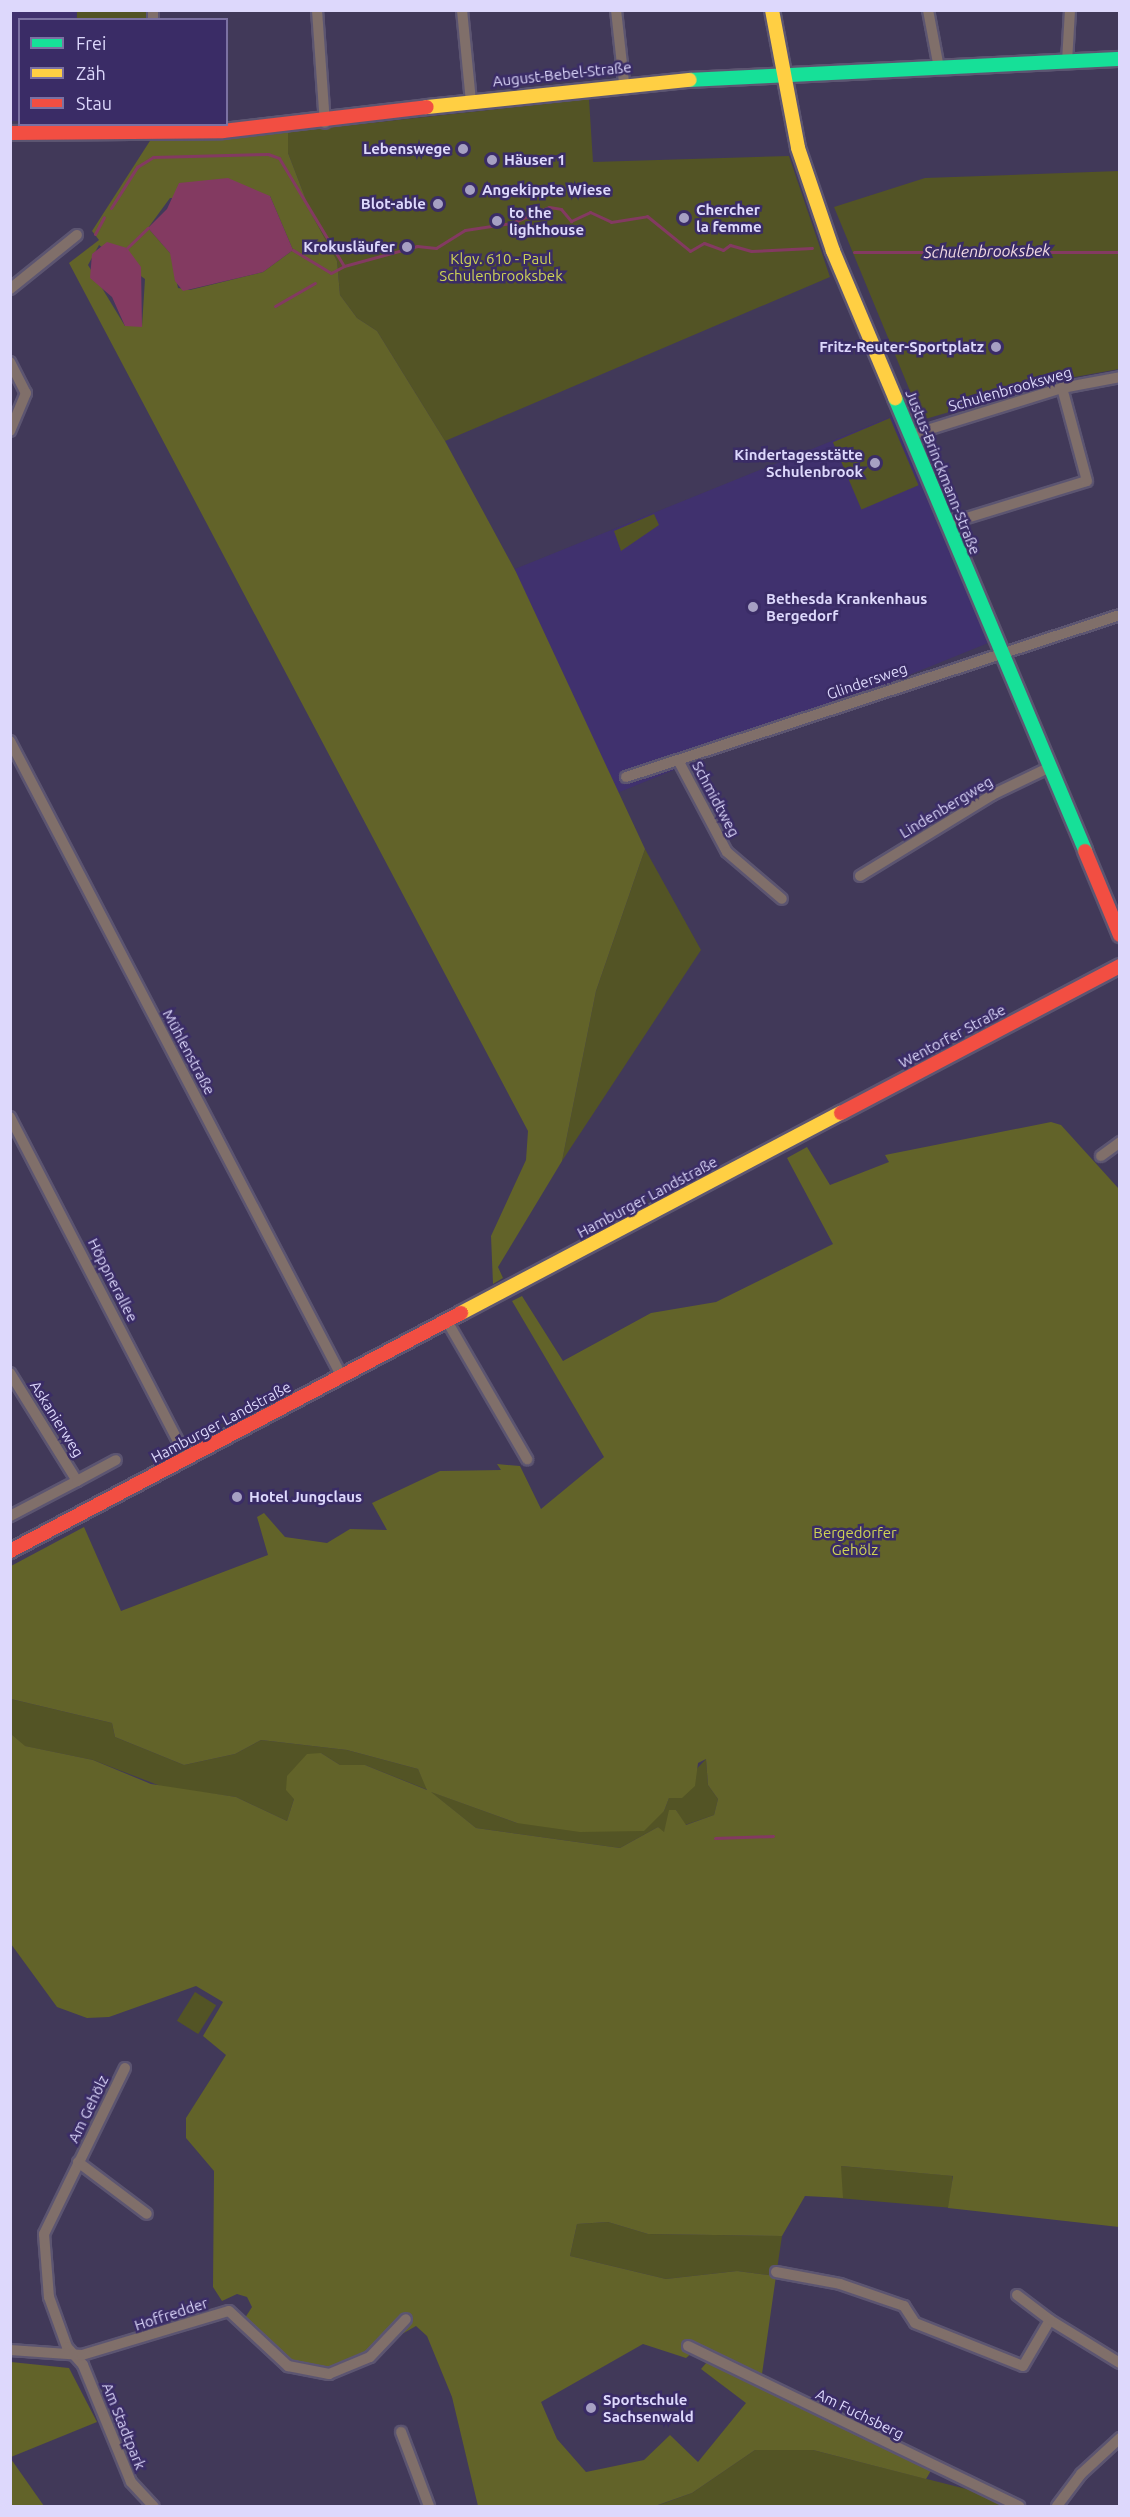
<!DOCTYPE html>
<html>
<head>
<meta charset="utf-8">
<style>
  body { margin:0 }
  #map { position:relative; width:1130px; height:2517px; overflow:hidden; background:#413959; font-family:Ubuntu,sans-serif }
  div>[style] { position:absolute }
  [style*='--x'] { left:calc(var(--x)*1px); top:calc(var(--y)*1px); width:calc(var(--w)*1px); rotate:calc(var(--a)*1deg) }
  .built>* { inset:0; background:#40316e; transform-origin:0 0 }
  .green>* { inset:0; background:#535425; transform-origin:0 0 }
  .forest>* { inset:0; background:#626329 }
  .water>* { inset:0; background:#833a61 }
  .stream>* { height:3px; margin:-1.5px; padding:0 1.5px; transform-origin:1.5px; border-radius:1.5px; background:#833a61 }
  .roads { filter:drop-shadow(2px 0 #5c5571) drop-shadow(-2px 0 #5c5571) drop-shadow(0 2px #5c5571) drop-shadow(0 -2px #5c5571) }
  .street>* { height:10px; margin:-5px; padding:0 5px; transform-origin:5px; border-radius:5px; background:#806f6a }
  .fast>* { height:14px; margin:-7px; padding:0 7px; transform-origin:7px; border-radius:7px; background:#16e098 }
  .slow>* { height:14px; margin:-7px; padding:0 7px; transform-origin:7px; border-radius:7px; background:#ffcf43 }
  .jam>* { height:14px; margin:-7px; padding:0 7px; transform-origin:7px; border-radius:7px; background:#f24e42 }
  .dots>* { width:16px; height:16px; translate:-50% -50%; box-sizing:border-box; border:3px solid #3a2c66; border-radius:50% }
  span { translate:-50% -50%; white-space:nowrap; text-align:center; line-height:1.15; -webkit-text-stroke:5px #3a2c66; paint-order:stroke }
  .street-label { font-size:15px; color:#ddd8fc }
  .poi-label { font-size:15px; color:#ddd8fc; font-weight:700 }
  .right { translate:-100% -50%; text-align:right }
  .left { translate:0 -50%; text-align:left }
  .park-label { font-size:15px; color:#ced355 }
  .water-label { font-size:16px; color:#f1d9e3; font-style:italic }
  .frame { position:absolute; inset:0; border:12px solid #ddd8fc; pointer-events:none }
  .legend { position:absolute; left:18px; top:18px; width:210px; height:108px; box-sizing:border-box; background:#3a2c66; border:2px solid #7b71a2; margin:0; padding:8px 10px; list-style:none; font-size:18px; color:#ddd8fc }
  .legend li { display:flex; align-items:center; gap:12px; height:30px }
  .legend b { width:30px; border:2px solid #7b71a2 }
</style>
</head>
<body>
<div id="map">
  <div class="built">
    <div style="clip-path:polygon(11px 10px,77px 11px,76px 19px,20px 20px,19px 121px,11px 121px)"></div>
    <div style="left:896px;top:415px;width:246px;height:411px;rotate:68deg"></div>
  </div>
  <div class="green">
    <div style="left:77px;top:11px;width:71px;height:8px"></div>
    <div style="clip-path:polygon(589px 99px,593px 162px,789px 156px,830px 277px,445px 441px,377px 331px,357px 318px,340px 295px,337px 261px,311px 213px,288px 153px,288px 132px)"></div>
    <div style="clip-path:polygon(1119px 171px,1119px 369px,1058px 380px,922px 420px,834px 207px,925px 178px)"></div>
    <div style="left:890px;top:418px;width:73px;height:62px;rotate:67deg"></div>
    <div style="clip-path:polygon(654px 514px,659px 525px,621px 551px,614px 531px)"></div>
    <div style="clip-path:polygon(645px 849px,701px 950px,562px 1161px,596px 991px)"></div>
    <div style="clip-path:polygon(11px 1699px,112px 1723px,115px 1737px,184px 1765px,235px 1754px,261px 1740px,347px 1750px,418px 1769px,428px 1790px,365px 1765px,340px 1765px,321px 1753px,294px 1799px,287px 1821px,236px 1797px,163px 1787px,93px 1760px,24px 1746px,11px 1734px)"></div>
    <div style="clip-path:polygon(706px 1759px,708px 1785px,718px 1799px,714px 1815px,685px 1825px,676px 1810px,663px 1834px,658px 1827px,620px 1848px,476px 1828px,429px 1791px,517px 1823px,664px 1811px,669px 1798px)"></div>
    <div style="left:195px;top:1992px;width:25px;height:34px;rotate:32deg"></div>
    <div style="left:841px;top:2166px;width:112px;height:32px;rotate:5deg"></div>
    <div style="clip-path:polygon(608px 2222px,648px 2234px,782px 2236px,776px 2276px,737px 2271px,666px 2279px,570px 2256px,577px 2224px)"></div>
    <div style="clip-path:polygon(755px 2450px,813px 2450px,978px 2492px,1007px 2506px,656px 2506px,692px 2493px)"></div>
  </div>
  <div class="forest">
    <div style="clip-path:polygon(evenodd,288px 132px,288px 153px,311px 213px,337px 261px,340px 295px,357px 318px,377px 331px,445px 441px,516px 572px,645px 849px,596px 991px,562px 1161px,498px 1267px,503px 1278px,493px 1284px,491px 1236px,526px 1160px,528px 1131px,69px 263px,99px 240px,92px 231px,155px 133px,288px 132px,270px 196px,293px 250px,263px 272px,190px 290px,178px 288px,171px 254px,148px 228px,170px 198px,270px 196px,288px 132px,99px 245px,145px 279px,142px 326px,125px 326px,88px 265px,99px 245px)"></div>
    <div style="clip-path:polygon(evenodd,1051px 1122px,1061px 1125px,1119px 1189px,1119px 2227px,948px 2208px,953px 2176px,841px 2166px,843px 2198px,805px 2196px,782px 2236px,648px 2234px,608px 2222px,577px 2224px,570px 2256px,666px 2279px,737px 2271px,776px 2276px,762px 2374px,700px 2346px,686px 2358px,643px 2344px,541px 2402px,557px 2439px,586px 2472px,644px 2460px,670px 2435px,698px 2462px,746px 2403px,701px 2369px,707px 2362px,932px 2469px,926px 2479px,813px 2450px,755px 2450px,692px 2493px,655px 2506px,478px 2506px,452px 2397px,427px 2336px,416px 2326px,360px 2358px,323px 2369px,307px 2367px,288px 2360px,243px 2321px,252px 2307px,247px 2297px,237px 2294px,222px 2301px,213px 2287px,214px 2171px,186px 2138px,186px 2118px,226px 2055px,203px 2036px,223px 2002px,196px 1986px,109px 2017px,87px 2018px,57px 2007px,11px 1944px,11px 1734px,25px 1746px,93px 1760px,151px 1784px,236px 1797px,287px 1821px,294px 1799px,286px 1790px,287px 1776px,307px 1754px,321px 1753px,340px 1765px,365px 1765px,427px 1790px,418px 1769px,347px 1750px,261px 1740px,235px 1754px,184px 1765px,115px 1737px,112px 1723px,11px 1699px,11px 1566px,84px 1527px,121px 1611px,268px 1555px,257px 1517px,264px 1513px,285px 1537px,327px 1543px,350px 1529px,387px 1530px,372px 1503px,440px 1471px,501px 1470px,497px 1464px,520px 1466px,541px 1509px,604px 1457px,512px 1301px,522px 1296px,563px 1361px,651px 1313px,716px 1302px,833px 1244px,787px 1158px,807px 1147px,830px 1185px,889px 1162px,885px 1155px,1051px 1122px,706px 1759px,708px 1785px,718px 1799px,714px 1815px,686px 1825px,676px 1810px,669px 1810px,664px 1832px,658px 1827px,620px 1848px,476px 1828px,431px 1792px,517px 1823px,580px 1832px,644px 1831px,664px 1811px,669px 1798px,682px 1798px,695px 1786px,698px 1763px,706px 1759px)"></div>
    <div style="clip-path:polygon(11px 2362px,69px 2368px,97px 2422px,11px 2457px)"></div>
    <div style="clip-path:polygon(10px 2459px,11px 2459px,44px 2506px,11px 2506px)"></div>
  </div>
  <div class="water">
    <div style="clip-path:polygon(228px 178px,270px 196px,293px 250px,263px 272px,183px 291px,175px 281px,170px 253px,148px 228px,167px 209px,179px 183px)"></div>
    <div style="clip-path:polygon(107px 242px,127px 248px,141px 267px,142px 327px,125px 326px,112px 297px,90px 278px,92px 254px)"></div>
  </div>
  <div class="stream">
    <div style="--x:111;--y:208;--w:49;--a:-57.6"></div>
    <div style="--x:137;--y:167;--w:19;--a:-32"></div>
    <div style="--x:153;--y:157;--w:115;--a:-1.5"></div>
    <div style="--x:268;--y:154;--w:12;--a:20"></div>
    <div style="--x:279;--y:158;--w:126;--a:59"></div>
    <div style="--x:344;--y:266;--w:76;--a:-15.3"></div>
    <div style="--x:417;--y:246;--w:19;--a:6"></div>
    <div style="--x:436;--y:248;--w:34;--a:-32"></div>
    <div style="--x:465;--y:230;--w:48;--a:-8.5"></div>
    <div style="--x:512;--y:223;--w:40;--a:-23.4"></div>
    <div style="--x:549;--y:207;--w:12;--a:9"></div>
    <div style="--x:561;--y:209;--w:16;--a:50"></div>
    <div style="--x:571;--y:221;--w:21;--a:-25"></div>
    <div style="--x:590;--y:212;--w:23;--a:25"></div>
    <div style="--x:611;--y:222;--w:36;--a:-9"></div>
    <div style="--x:647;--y:216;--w:55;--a:39.1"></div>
    <div style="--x:690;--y:251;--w:16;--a:-30"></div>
    <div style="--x:704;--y:243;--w:20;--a:20"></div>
    <div style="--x:723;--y:250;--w:9;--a:-36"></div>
    <div style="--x:730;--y:245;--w:22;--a:16"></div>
    <div style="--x:751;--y:251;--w:61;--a:-2.8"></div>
    <div style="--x:95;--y:234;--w:19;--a:-62"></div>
    <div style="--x:127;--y:248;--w:29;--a:-44"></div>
    <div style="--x:293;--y:250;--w:44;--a:31.2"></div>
    <div style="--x:331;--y:273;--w:15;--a:-28"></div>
    <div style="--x:854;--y:252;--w:266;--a:0"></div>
    <div style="--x:275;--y:306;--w:46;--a:-29.9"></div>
    <div style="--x:715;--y:1838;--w:58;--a:-2"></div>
  </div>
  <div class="roads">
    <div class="street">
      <div style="--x:317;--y:10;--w:113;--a:86"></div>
      <div style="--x:462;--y:10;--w:91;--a:84.4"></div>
      <div style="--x:616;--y:10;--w:73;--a:83.7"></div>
      <div style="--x:928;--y:10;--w:59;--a:79.3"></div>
      <div style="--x:153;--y:20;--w:10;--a:-90"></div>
      <div style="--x:1067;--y:62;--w:52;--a:-86.7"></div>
      <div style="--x:10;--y:289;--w:86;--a:-38.9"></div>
      <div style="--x:10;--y:362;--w:35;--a:63"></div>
      <div style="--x:26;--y:393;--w:41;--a:112.8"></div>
      <div style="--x:911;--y:435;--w:158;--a:-17.3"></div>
      <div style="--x:1062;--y:388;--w:59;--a:-10.7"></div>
      <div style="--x:947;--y:524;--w:146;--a:-17.1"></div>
      <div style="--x:1087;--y:481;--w:96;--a:-105"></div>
      <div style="--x:10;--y:741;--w:717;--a:62.43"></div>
      <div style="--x:678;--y:760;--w:104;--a:62"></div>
      <div style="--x:727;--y:852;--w:72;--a:40.5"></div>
      <div style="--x:626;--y:777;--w:520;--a:-18.16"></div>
      <div style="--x:860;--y:876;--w:155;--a:-31.5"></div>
      <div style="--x:992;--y:795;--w:64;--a:-25.8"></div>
      <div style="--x:10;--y:1117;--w:384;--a:62.6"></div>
      <div style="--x:1101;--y:1156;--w:24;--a:-36"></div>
      <div style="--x:447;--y:1321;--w:160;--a:59.9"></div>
      <div style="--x:10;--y:1373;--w:127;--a:58.2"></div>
      <div style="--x:77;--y:1481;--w:76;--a:152.4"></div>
      <div style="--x:77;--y:1481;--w:44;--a:-28.3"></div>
      <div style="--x:125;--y:2068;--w:185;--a:116"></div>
      <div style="--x:44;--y:2234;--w:63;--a:85.5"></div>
      <div style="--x:49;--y:2297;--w:53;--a:70.2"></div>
      <div style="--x:67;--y:2347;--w:24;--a:48"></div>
      <div style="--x:83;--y:2365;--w:126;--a:67.7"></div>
      <div style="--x:131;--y:2482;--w:33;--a:47"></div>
      <div style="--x:78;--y:2162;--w:86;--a:37"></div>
      <div style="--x:776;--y:2272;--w:65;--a:10.6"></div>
      <div style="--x:840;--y:2284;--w:68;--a:19"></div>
      <div style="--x:904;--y:2306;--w:20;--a:57"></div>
      <div style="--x:915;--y:2323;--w:116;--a:21.7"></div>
      <div style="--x:1023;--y:2366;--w:53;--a:-59.6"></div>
      <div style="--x:1050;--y:2320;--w:82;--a:31.6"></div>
      <div style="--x:1017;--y:2295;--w:41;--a:37.1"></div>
      <div style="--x:688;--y:2346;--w:368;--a:25.8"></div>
      <div style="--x:10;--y:2350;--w:72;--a:4"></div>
      <div style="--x:82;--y:2355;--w:153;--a:-16.7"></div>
      <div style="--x:229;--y:2311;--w:81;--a:43"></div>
      <div style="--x:288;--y:2366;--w:42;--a:11"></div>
      <div style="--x:329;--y:2374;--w:44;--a:-22.5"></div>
      <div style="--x:370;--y:2357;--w:52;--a:-46.5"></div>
      <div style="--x:401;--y:2432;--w:79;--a:69.3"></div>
      <div style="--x:1057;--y:2506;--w:40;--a:-53"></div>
      <div style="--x:1081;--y:2474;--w:53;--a:-42.7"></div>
    </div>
    <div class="fast">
      <div style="--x:690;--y:80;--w:431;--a:-2.8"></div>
      <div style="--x:895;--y:398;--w:491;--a:67.2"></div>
    </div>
    <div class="slow">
      <div style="--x:772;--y:10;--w:140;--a:79.3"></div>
      <div style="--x:798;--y:148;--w:109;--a:71.2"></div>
      <div style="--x:833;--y:251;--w:160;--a:67.1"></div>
      <div style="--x:427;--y:107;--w:264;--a:-5.9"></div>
      <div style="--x:461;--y:1313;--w:429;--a:-27.8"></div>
    </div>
    <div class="jam">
      <div style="--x:10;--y:133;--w:213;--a:-0.5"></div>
      <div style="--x:223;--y:131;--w:205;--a:-6.7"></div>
      <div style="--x:1085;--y:851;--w:91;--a:67.4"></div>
      <div style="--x:841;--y:1113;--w:315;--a:-27.8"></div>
      <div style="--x:10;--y:1551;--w:510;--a:-27.82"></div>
    </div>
  </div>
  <div class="dots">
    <div style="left:463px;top:149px;background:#a6a0c3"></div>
    <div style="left:492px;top:160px;background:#a6a0c3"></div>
    <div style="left:470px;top:190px;background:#a6a0c3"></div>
    <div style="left:438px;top:204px;background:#a6a0c3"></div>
    <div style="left:684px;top:218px;background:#a6a0c3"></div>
    <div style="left:497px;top:221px;background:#a6a0c3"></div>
    <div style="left:407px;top:247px;background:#a6a0c3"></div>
    <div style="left:996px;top:347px;background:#a6a0c3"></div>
    <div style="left:875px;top:463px;background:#a6a0c3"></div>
    <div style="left:753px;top:607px;background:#a6a0c3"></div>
    <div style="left:237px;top:1497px;background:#a6a0c3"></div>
    <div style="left:591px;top:2408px;background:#a6a0c3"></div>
  </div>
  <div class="street-label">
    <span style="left:562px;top:74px;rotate:-6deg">August-Bebel-Straße</span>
    <span style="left:1010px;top:389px;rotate:-16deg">Schulenbrooksweg</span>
    <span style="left:943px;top:472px;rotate:68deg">Justus-Brinckmann-Straße</span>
    <span style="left:867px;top:681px;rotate:-19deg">Glindersweg</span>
    <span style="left:716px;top:799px;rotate:62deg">Schmidtweg</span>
    <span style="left:946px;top:807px;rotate:-31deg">Lindenbergweg</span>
    <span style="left:952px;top:1036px;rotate:-28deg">Wentorfer Straße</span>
    <span style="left:189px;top:1052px;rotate:62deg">Mühlenstraße</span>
    <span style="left:647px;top:1197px;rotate:-28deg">Hamburger Landstraße</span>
    <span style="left:113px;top:1280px;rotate:63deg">Höppnerallee</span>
    <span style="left:57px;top:1419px;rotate:58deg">Askanierweg</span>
    <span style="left:221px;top:1422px;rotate:-28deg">Hamburger Landstraße</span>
    <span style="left:88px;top:2109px;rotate:-64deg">Am Gehölz</span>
    <span style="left:171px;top:2314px;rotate:-18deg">Hoffredder</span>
    <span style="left:860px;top:2414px;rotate:26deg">Am Fuchsberg</span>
    <span style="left:124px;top:2426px;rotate:68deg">Am Stadtpark</span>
  </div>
  <div class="poi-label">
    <span class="right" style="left:451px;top:149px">Lebenswege</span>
    <span class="left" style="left:504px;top:160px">Häuser 1</span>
    <span class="left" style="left:482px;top:190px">Angekippte Wiese</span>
    <span class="right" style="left:426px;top:204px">Blot-able</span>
    <span class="left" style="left:696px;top:218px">Chercher<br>la femme</span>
    <span class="left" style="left:509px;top:221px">to the<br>lighthouse</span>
    <span class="right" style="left:395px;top:247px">Krokusläufer</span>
    <span class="right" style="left:984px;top:347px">Fritz-Reuter-Sportplatz</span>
    <span class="right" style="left:863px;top:463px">Kindertagesstätte<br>Schulenbrook</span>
    <span class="left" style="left:766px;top:607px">Bethesda Krankenhaus<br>Bergedorf</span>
    <span class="left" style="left:249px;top:1497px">Hotel Jungclaus</span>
    <span class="left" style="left:603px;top:2408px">Sportschule<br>Sachsenwald</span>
  </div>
  <div class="park-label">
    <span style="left:501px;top:267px">Klgv. 610 - Paul<br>Schulenbrooksbek</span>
    <span style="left:855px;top:1541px">Bergedorfer<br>Gehölz</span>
  </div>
  <div class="water-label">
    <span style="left:987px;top:251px;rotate:-1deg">Schulenbrooksbek</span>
  </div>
  <div class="frame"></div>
  <ul class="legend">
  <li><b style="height:8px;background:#16e098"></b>Frei</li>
  <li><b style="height:8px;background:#ffcf43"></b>Zäh</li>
  <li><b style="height:8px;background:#f24e42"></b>Stau</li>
  </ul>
</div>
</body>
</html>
